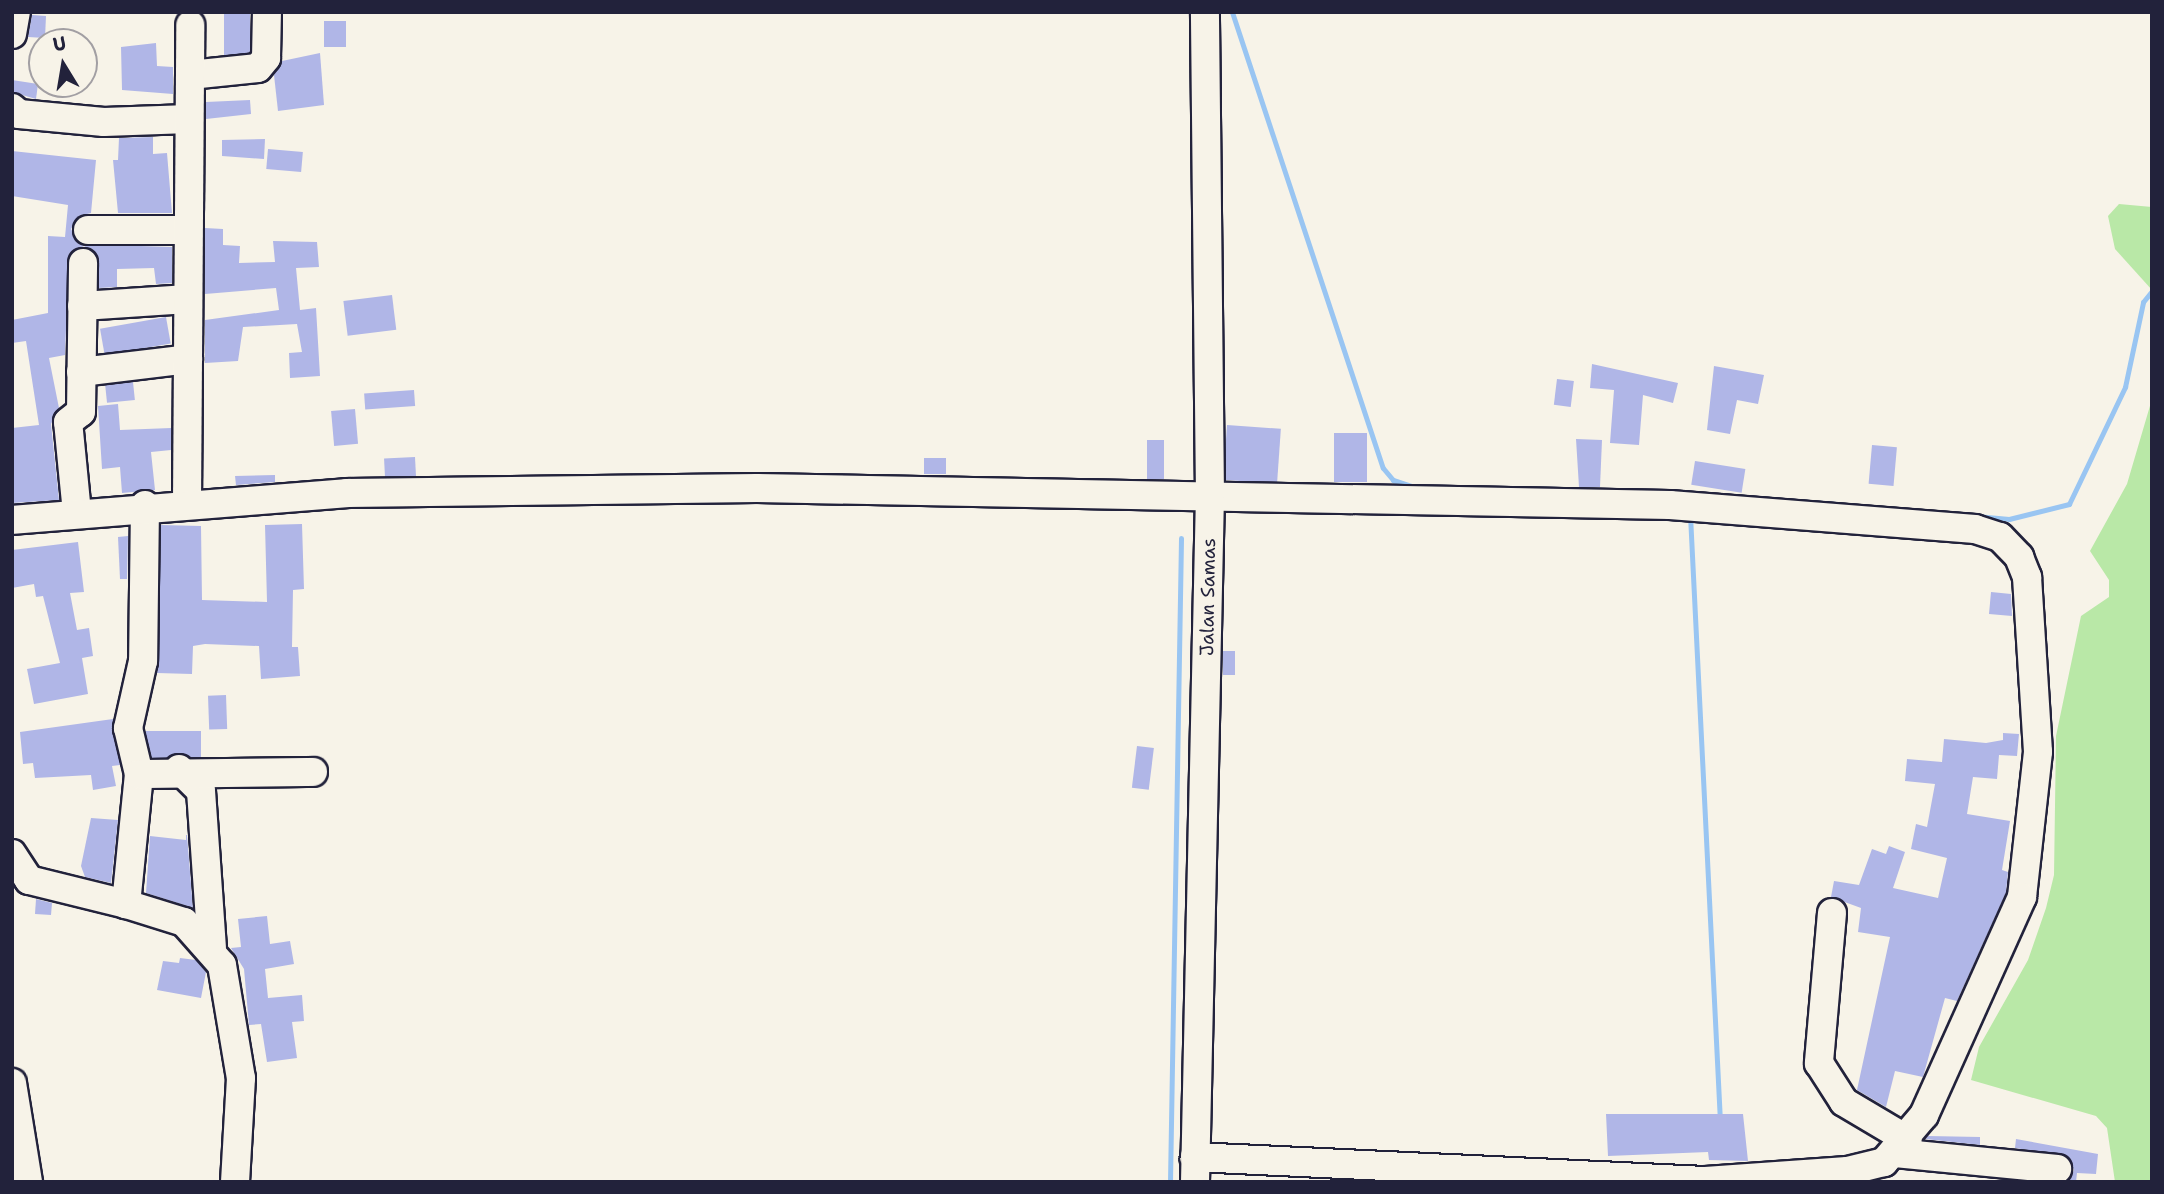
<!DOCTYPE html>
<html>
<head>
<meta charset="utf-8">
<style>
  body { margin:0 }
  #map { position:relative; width:2164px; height:1194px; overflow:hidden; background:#f7f3e8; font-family:"Shantell Sans",sans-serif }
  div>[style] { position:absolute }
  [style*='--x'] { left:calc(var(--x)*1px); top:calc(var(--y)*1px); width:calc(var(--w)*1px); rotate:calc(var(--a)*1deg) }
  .green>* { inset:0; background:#b9e8a7 }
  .stream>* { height:5px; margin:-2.5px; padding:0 2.5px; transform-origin:2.5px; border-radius:2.5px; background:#99c5f2 }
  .building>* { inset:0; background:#b0b6e7; transform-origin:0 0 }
  .roads { filter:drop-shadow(2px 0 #22223b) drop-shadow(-2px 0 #22223b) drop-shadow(0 2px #22223b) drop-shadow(0 -2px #22223b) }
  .minor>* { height:28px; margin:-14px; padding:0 14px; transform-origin:14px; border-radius:14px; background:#f7f3e8 }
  span { translate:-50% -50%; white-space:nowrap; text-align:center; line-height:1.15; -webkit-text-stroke:5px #f7f3e8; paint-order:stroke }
  .street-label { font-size:19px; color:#22223b }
  .frame { position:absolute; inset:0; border:14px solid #22223b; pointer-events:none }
  .north { position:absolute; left:28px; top:28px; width:70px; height:70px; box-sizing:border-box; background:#f7f3e8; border:2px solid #a29fa3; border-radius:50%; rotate:349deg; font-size:19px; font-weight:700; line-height:28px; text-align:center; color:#22223b }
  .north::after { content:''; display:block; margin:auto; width:24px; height:32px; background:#22223b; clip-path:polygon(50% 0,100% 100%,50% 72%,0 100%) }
</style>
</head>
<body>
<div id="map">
  <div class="green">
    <div style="clip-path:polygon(2119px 204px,2152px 207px,2152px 290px,2115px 249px,2108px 216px)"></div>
    <div style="clip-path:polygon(2152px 399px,2152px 1182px,2115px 1182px,2107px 1128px,2096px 1116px,1971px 1080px,1979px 1047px,2028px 960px,2046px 908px,2054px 875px,2056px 736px,2081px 616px,2109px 597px,2109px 580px,2090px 551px,2127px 484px)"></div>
  </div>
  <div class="stream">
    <div style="--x:1232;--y:12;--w:480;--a:71.7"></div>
    <div style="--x:1383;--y:468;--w:16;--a:50"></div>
    <div style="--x:1393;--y:480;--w:19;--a:18"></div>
    <div style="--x:1484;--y:488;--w:78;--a:0.7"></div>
    <div style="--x:1673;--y:492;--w:164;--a:4.2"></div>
    <div style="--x:1690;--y:515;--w:607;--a:87.17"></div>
    <div style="--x:1976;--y:516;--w:33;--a:5"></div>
    <div style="--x:2009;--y:519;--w:62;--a:-14"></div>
    <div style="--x:2069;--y:504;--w:130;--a:-64.4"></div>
    <div style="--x:2125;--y:387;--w:87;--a:-78"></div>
    <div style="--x:2143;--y:302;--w:14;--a:-51"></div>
    <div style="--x:1170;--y:1182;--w:644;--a:-89.02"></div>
  </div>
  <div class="building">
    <div style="left:224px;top:12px;width:26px;height:43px"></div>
    <div style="clip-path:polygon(32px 15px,46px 16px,45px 38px,28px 37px)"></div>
    <div style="left:324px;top:21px;width:22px;height:26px"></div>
    <div style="clip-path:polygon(156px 43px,157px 66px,173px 67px,173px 94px,122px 90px,121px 47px)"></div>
    <div style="clip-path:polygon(320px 53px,324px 105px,278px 111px,274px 75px,282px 61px)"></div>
    <div style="clip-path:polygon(12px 80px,38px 84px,36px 99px,12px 92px)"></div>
    <div style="clip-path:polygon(250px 100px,251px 114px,206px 119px,206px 102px)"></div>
    <div style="clip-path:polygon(153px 137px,153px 154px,167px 153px,172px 213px,118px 213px,113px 160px,118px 160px,119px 138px)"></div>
    <div style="clip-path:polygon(265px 139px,264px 159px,222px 156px,222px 140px)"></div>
    <div style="left:268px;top:149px;width:35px;height:20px;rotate:5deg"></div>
    <div style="clip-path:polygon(12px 151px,96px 160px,91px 213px,79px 216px,71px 229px,79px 244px,172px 247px,172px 283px,156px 284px,154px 268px,117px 269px,117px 287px,99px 288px,97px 254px,84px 246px,69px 254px,65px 355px,49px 358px,59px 408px,51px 424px,59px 500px,12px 503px,12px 428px,39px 425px,26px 341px,12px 343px,12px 320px,48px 313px,48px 236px,65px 237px,68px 205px,12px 196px)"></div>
    <div style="clip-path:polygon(205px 228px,223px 229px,223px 245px,240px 246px,239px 263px,275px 262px,273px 241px,317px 242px,319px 267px,296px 268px,300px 310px,316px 308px,320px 376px,290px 378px,289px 353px,302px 352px,297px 324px,243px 327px,238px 361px,205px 363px,205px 320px,279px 310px,276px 288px,205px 294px)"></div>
    <div style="left:392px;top:295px;width:35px;height:49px;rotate:83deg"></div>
    <div style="left:166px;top:317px;width:27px;height:67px;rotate:80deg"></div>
    <div style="clip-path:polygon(1592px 364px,1678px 383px,1673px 403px,1643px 395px,1639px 445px,1610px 443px,1614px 390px,1590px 388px)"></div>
    <div style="clip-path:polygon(1714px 366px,1764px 375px,1758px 404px,1737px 400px,1730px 434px,1707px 430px)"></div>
    <div style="left:1557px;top:379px;width:17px;height:26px;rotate:7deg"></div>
    <div style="left:133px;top:382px;width:18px;height:28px;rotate:84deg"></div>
    <div style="left:414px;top:390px;width:16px;height:50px;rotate:86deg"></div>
    <div style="clip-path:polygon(118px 404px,120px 430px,171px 428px,171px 450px,151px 452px,155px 490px,122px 493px,120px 467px,102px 469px,98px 406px)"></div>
    <div style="left:355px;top:409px;width:35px;height:24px;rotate:85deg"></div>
    <div style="left:1227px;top:425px;width:54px;height:55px;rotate:4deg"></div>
    <div style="left:1334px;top:433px;width:33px;height:49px"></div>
    <div style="clip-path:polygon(1576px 439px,1602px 440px,1600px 487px,1579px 487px)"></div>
    <div style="left:1164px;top:440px;width:39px;height:17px;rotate:90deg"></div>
    <div style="left:1872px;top:445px;width:25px;height:39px;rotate:5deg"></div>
    <div style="left:415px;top:457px;width:19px;height:31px;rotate:87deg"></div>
    <div style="left:924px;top:458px;width:22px;height:16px"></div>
    <div style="left:1695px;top:461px;width:51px;height:24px;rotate:9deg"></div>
    <div style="clip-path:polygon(275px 475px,275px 482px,236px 485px,235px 476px)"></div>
    <div style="clip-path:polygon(302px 524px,304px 589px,293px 590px,292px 647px,298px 647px,300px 676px,261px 679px,259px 646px,205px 644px,193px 646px,192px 674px,157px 673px,161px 525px,201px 526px,202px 600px,267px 602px,265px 525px)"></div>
    <div style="clip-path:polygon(128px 536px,127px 579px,120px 579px,118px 537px)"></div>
    <div style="clip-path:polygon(78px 542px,84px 592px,70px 593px,77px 630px,89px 628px,93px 656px,82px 658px,88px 694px,34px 704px,27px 669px,60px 663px,43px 596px,36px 597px,34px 584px,12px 588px,12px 550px)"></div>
    <div style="clip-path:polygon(1991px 592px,2011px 594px,2012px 616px,1989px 614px)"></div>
    <div style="left:1223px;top:651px;width:12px;height:24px"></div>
    <div style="left:226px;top:695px;width:34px;height:18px;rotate:88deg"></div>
    <div style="clip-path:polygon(113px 719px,120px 765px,112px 766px,116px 786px,93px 790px,91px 775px,35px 778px,33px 763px,23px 764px,20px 732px)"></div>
    <div style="left:146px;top:731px;width:55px;height:27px"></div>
    <div style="clip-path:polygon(2003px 733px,2019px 734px,2017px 756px,1999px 755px,1997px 779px,1973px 777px,1967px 814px,2010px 821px,2002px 870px,2008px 872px,2006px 893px,1957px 1001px,1945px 998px,1923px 1077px,1895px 1071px,1886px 1107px,1857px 1090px,1890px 937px,1858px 932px,1861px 908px,1831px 897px,1834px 881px,1859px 885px,1872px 849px,1886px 854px,1889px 846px,1905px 852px,1893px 888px,1938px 898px,1947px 858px,1911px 849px,1916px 824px,1927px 827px,1935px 784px,1905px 781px,1907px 759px,1942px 762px,1944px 739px,1986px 743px,2003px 740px)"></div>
    <div style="left:1137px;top:746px;width:17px;height:42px;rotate:7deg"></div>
    <div style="clip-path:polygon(91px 818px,118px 820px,111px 883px,85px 877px,81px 866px)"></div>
    <div style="clip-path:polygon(186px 835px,187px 835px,193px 908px,146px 893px,150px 836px,186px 840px)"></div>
    <div style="clip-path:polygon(36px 899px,52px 903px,51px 915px,35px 914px)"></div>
    <div style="clip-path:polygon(267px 916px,270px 944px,290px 941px,294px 964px,265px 969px,268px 998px,302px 995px,304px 1021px,292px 1022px,297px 1058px,267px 1062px,261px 1024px,249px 1025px,244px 969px,231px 948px,241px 947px,238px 919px)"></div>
    <div style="clip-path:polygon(180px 958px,196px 960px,206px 972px,201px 998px,157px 990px,163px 961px,179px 963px)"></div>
    <div style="clip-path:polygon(1606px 1114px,1743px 1114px,1748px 1161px,1709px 1160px,1708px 1152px,1608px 1156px)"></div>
    <div style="clip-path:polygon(1928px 1136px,1980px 1137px,1980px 1145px,1925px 1139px)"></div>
    <div style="clip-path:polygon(2016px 1139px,2098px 1154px,2096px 1174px,2077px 1173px,2076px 1182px,2067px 1182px,2074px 1170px,2067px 1156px,2015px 1148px)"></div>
  </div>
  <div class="roads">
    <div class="minor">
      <div style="--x:12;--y:34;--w:22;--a:-80"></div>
      <div style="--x:190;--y:75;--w:68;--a:-5.9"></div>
      <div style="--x:258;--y:68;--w:13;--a:-51"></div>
      <div style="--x:266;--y:58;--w:46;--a:-88.8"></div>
      <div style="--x:12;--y:108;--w:9;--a:41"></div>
      <div style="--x:19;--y:114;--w:85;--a:5.4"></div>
      <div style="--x:104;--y:122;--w:85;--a:-2"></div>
      <div style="--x:88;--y:230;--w:100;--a:0"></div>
      <div style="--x:82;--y:306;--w:106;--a:-3.8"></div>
      <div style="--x:81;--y:372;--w:108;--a:-6.9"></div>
      <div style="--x:187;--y:502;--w:477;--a:-89.6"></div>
      <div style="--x:145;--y:505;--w:156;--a:90.7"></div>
      <div style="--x:143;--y:661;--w:69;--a:102.6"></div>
      <div style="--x:128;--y:728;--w:47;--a:76.6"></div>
      <div style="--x:139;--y:774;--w:131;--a:95.7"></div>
      <div style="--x:126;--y:904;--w:61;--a:17.2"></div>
      <div style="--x:184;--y:922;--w:57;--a:48.5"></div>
      <div style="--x:222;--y:965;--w:115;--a:80.5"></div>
      <div style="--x:241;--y:1078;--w:104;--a:93.3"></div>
      <div style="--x:77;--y:513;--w:91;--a:-95.6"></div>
      <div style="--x:68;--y:422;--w:16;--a:-38"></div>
      <div style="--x:81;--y:412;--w:149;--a:-89.2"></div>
      <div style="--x:12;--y:520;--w:336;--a:-4.6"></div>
      <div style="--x:347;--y:493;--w:410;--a:-0.7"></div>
      <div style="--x:757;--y:488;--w:913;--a:1.07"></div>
      <div style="--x:1670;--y:505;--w:306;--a:4.5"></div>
      <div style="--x:1975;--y:529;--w:26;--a:18"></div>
      <div style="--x:2000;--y:537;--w:28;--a:46"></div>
      <div style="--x:2019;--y:557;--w:22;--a:68"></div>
      <div style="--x:2027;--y:577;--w:175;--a:86.4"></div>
      <div style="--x:2038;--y:752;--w:146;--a:96.3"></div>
      <div style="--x:2022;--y:897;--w:239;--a:114.2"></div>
      <div style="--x:1924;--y:1115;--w:62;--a:130.4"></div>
      <div style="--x:1884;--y:1162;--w:38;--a:166"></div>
      <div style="--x:1847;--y:1171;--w:142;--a:176"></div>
      <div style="--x:1705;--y:1181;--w:511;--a:-177.31"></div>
      <div style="--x:179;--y:769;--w:31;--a:45"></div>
      <div style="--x:201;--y:791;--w:157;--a:86"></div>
      <div style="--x:139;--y:774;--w:174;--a:-0.7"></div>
      <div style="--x:12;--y:854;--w:31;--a:57"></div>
      <div style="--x:29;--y:880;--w:100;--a:13.9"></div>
      <div style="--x:1832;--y:913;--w:151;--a:95"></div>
      <div style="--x:1819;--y:1063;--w:46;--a:57.3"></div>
      <div style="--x:1844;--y:1102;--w:74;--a:30.7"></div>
      <div style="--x:12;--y:1083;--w:100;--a:80.8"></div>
      <div style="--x:1895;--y:1153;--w:163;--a:5.6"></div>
      <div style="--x:1195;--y:1182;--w:685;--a:-88.75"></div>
      <div style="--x:1210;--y:497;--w:485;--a:-90.6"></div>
    </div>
  </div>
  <div class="street-label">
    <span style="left:1208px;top:597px;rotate:-89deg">Jalan Samas</span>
  </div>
  <div class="frame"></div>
  <div class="north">U</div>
</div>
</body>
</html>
